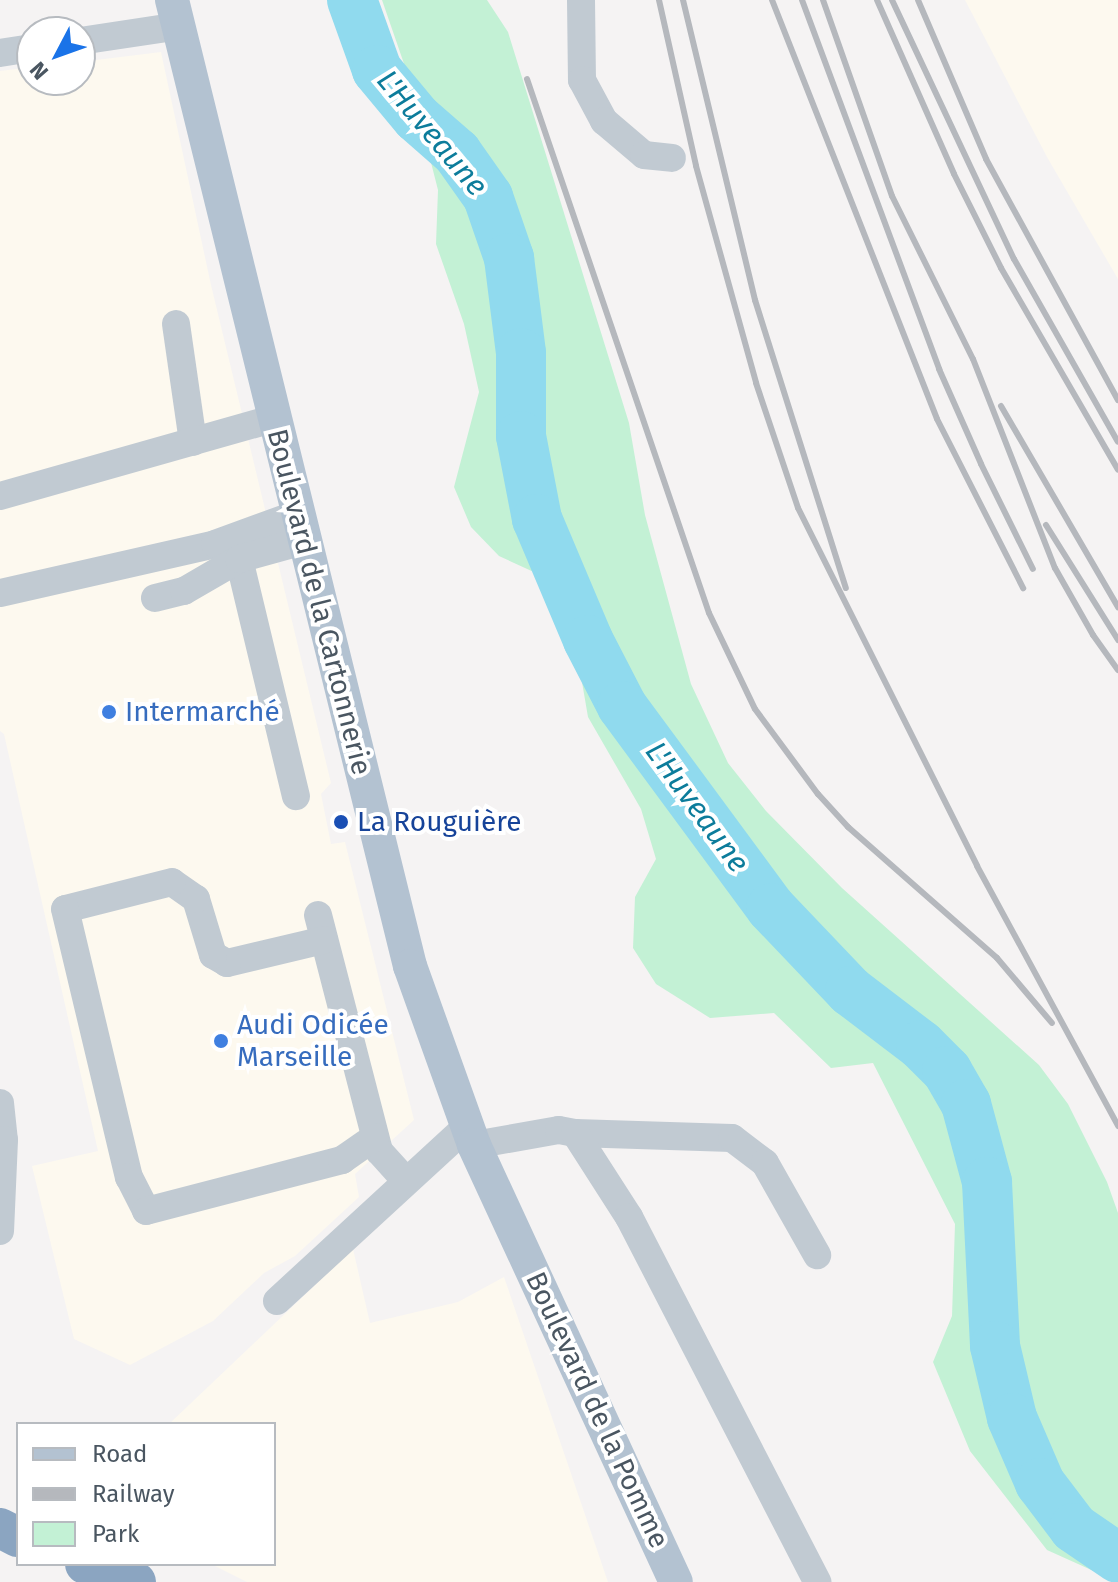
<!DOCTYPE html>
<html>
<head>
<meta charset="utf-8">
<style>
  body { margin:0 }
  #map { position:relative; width:1118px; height:1582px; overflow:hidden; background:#f5f3f3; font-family:"Fira Sans",sans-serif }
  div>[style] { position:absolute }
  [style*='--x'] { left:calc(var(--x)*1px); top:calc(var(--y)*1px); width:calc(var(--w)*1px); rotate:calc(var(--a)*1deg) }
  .commercial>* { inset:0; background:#fdf9ef }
  .green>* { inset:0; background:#c3f1d5 }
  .river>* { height:50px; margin:-25px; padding:0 25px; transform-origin:25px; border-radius:25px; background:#90daee }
  .minor>* { height:28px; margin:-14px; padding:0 14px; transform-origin:14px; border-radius:14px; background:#c1cad2 }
  .major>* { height:34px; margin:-17px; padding:0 17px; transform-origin:17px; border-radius:17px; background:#b3c2d1 }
  .highway>* { height:40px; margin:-20px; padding:0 20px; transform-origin:20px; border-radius:20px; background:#8ba5c1 }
  .rail>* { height:6px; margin:-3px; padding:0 3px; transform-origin:3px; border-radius:3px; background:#b5b8bd }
  .dots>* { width:22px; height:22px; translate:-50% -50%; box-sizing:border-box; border:4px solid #fff; border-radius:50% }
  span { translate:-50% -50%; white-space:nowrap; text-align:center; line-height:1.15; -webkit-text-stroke:8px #fff; paint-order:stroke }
  .street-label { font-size:28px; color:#4a5661 }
  .shop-label { font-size:28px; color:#366cbe }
  .left { translate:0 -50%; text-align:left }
  .transit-label { font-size:28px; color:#164399 }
  .water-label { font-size:30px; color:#0c7c9b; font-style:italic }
  .legend { position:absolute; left:16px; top:1422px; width:260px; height:144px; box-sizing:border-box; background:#fff; border:2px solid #b7bbc0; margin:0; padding:10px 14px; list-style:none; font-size:24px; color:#4a5661 }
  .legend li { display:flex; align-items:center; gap:16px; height:40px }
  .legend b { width:40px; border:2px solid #b7bbc0 }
  .north { position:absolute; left:16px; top:16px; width:80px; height:80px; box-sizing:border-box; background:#fff; border:2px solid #b7bbc0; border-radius:50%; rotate:229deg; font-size:22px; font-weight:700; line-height:32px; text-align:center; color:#4a5661 }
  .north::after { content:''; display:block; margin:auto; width:28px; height:36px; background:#1a73e8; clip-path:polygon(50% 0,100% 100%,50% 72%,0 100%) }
</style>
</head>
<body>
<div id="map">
  <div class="commercial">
    <div style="clip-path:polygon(965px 0,1118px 0,1118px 279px,1047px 157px)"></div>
    <div style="clip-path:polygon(161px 52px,211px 285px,331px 783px,321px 794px,331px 844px,345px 842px,414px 1120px,355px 1174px,359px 1197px,295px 1256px,264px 1273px,213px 1321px,130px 1365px,74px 1339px,32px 1166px,98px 1151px,4px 734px,0 731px,0 71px,32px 67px,32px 80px,80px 80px,80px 62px)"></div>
    <div style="clip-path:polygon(353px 1249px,370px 1323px,458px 1302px,504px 1277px,608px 1582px,247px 1582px,211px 1564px,274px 1564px,274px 1424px,169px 1424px)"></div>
  </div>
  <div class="green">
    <div style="clip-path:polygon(382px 0,487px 0,508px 32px,629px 423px,645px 515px,691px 684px,728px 763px,766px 811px,842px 888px,1039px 1065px,1068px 1104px,1107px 1182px,1118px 1213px,1118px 1582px,1047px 1550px,970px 1451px,933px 1362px,952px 1316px,955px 1224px,873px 1063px,831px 1068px,774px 1013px,710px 1018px,656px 984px,633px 948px,635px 897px,656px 859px,641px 809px,588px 717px,577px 653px,536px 573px,499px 556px,471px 527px,454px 487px,479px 392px,464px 324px,436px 244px,438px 190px,411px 84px)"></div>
  </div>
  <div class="river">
    <div style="--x:352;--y:0;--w:74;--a:70.3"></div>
    <div style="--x:377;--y:70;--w:62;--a:50.2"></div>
    <div style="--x:417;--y:118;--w:53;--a:41.2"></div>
    <div style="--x:457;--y:153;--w:54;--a:54.8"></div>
    <div style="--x:488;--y:197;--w:65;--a:71"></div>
    <div style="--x:509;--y:258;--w:96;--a:82.8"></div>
    <div style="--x:521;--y:353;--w:83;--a:90"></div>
    <div style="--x:521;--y:436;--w:85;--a:79.1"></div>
    <div style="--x:537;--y:519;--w:131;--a:67.1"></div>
    <div style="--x:588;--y:640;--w:74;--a:62.7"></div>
    <div style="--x:622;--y:706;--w:251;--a:53.6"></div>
    <div style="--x:771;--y:908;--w:115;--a:46.4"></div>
    <div style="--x:850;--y:991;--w:89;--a:37.3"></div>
    <div style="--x:921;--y:1045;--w:37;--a:45"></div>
    <div style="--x:947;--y:1071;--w:38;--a:60"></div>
    <div style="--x:966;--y:1104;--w:81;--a:74.9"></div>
    <div style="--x:987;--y:1182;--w:164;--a:87.2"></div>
    <div style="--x:995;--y:1346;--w:74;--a:76.7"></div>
    <div style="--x:1012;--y:1418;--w:71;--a:66.7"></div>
    <div style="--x:1040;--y:1483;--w:56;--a:52.9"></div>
    <div style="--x:1074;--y:1528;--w:53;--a:34.3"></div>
  </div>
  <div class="minor">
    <div style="--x:581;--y:0;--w:80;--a:89.3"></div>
    <div style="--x:582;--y:80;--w:47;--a:61.8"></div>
    <div style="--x:604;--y:121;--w:52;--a:40.4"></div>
    <div style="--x:644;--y:155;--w:28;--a:6"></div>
    <div style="--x:80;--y:41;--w:100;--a:-8.6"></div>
    <div style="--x:0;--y:53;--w:32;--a:-9"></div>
    <div style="--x:176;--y:324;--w:119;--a:81.8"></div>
    <div style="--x:0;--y:496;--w:284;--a:-15.8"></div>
    <div style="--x:239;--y:559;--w:244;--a:76.5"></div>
    <div style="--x:0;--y:593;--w:221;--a:-12.8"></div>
    <div style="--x:215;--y:544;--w:87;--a:-20.1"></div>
    <div style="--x:155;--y:598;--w:30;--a:-14"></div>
    <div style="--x:184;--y:591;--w:64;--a:-30.2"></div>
    <div style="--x:239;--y:559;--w:67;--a:-15.5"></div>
    <div style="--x:318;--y:915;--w:244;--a:75.5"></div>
    <div style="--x:379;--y:1151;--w:39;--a:48"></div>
    <div style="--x:324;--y:940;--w:100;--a:166.7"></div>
    <div style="--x:227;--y:963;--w:16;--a:-150"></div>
    <div style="--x:213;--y:955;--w:59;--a:-106.9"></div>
    <div style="--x:196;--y:899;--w:29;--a:-145"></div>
    <div style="--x:172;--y:882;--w:110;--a:165.8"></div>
    <div style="--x:65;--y:909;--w:276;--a:76.6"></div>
    <div style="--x:129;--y:1177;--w:38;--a:63"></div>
    <div style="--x:146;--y:1211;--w:203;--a:-14.6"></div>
    <div style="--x:342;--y:1160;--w:40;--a:-34.9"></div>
    <div style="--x:0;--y:1103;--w:37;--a:84"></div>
    <div style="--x:4;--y:1140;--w:91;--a:92.5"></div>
    <div style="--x:575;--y:1133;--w:157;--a:1.8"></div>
    <div style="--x:732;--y:1138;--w:41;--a:37.1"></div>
    <div style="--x:765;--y:1163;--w:106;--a:60.5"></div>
    <div style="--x:474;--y:1145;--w:86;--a:-10"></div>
    <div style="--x:559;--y:1130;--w:16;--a:11"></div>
    <div style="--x:575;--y:1133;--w:100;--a:57.3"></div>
    <div style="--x:629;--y:1217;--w:411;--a:62.7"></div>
    <div style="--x:277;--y:1301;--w:258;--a:-42.6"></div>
  </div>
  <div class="major">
    <div style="--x:172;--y:0;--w:995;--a:76.16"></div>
    <div style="--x:410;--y:966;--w:190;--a:70.3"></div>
    <div style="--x:474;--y:1145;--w:481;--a:65.2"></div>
  </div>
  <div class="highway">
    <div style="--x:0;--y:1528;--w:20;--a:27"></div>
    <div style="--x:85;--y:1564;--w:54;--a:19.4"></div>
  </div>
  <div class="rail">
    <div style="--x:659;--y:0;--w:170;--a:77.4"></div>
    <div style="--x:696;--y:166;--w:225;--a:74.5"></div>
    <div style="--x:756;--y:383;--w:132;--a:71.4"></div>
    <div style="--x:798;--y:508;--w:400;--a:63.4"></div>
    <div style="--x:977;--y:866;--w:296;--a:61.5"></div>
    <div style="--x:683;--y:0;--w:309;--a:76.5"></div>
    <div style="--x:755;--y:300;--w:302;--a:72.5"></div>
    <div style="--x:772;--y:0;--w:450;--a:68.5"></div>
    <div style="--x:937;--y:419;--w:190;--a:63"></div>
    <div style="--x:802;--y:0;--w:394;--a:69.6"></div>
    <div style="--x:939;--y:369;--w:104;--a:66.1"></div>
    <div style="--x:981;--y:464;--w:117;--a:63.7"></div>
    <div style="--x:823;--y:0;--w:208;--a:70.6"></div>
    <div style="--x:892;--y:196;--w:182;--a:63.6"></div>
    <div style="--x:973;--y:359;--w:225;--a:68.6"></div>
    <div style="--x:1055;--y:568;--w:77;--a:60.4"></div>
    <div style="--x:1093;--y:635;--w:43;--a:54.5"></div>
    <div style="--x:877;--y:0;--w:190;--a:66.1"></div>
    <div style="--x:954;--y:174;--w:105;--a:63.4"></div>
    <div style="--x:1001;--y:268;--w:233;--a:59.9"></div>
    <div style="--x:892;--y:0;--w:286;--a:64.8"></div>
    <div style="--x:1014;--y:259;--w:210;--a:60.4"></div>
    <div style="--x:918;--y:0;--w:173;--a:66.8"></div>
    <div style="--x:986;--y:159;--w:275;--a:61.3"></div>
    <div style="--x:527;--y:79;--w:564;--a:71.18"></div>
    <div style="--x:709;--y:613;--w:106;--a:64.4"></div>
    <div style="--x:755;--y:709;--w:106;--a:53.5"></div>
    <div style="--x:818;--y:794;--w:45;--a:47.7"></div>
    <div style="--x:848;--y:827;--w:198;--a:41.3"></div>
    <div style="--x:997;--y:958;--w:85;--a:49.8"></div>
    <div style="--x:1001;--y:406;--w:233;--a:59.8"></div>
    <div style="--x:1046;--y:525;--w:136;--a:57.9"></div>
  </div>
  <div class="dots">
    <div style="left:109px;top:712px;background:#3f7fe0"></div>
    <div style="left:341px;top:822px;background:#1a4fb4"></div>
    <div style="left:221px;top:1041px;background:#3f7fe0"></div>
  </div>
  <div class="street-label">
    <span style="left:319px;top:602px;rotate:76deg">Boulevard de la Cartonnerie</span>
    <span style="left:597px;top:1410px;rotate:65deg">Boulevard de la Pomme</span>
  </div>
  <div class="shop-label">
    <span class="left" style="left:125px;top:712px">Intermarché</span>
    <span class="left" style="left:237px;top:1041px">Audi Odicée<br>Marseille</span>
  </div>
  <div class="transit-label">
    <span class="left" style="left:357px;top:822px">La Rouguière</span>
  </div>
  <div class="water-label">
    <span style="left:432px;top:133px;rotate:50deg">L'Huveaune</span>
    <span style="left:697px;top:807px;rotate:54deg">L'Huveaune</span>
  </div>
  <ul class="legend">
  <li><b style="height:10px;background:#b3c2d1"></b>Road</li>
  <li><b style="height:10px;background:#b5b8bd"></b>Railway</li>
  <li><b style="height:22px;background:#c3f1d5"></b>Park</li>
  </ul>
  <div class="north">N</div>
</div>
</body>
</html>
